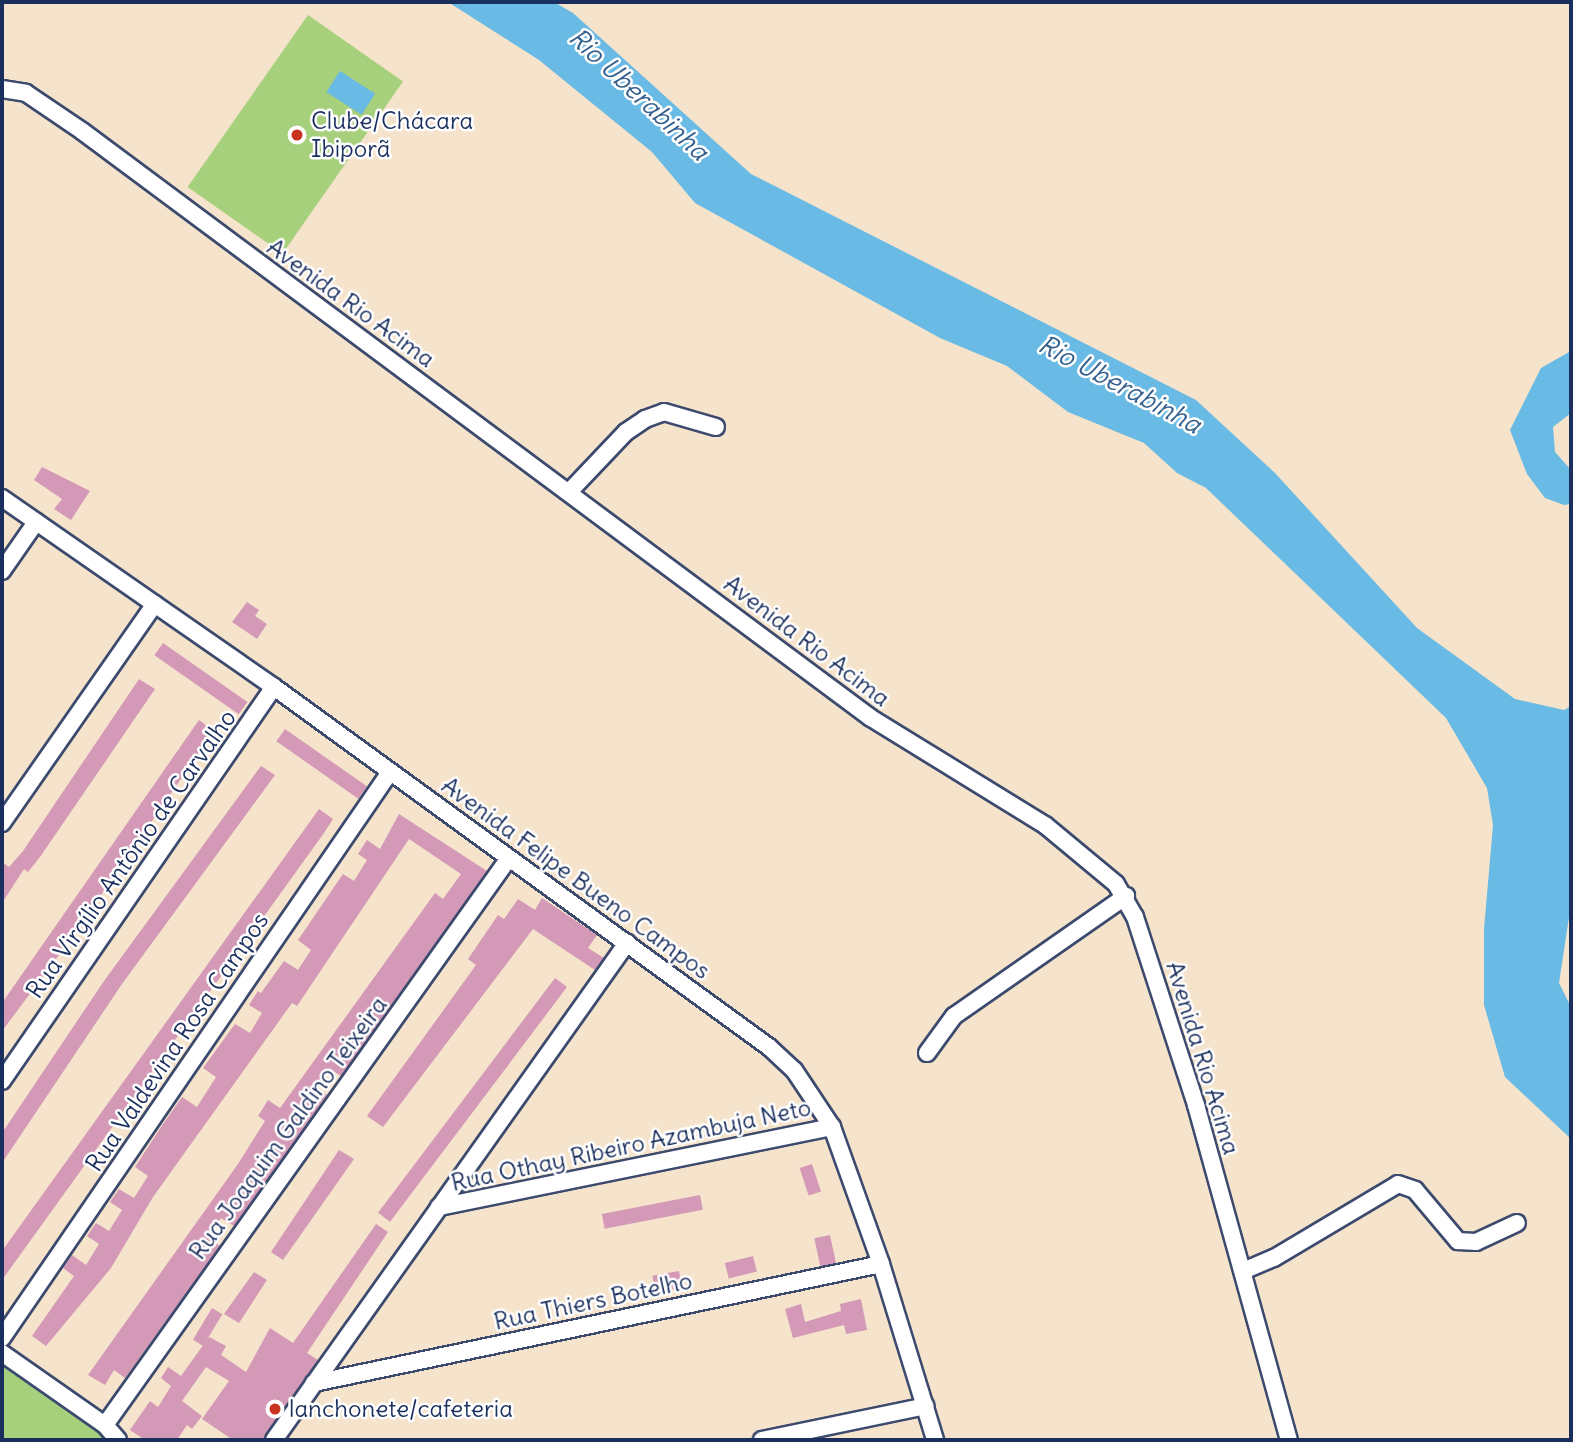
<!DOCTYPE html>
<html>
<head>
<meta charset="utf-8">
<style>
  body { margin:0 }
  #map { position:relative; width:1573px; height:1442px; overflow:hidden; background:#f5e3cb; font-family:Delius,sans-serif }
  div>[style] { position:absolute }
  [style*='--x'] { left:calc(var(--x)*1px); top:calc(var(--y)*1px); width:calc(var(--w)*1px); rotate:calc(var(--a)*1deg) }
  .green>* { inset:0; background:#a7d07c; transform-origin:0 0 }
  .water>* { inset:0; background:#69bae4; transform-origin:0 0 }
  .building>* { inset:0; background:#d499b6; transform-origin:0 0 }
  .roads { filter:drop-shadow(2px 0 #3c4a6e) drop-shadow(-2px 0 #3c4a6e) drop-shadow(0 2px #3c4a6e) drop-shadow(0 -2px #3c4a6e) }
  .minor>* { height:16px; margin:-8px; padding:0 8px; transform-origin:8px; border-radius:8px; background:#fff }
  .dots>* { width:19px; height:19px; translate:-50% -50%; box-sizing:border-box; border:4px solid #fff; border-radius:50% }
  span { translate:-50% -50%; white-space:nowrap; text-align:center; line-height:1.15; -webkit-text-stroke:5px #fff; paint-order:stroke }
  .poi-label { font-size:24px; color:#1b2f5e }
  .left { translate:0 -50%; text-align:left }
  .street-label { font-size:24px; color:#1b2f5e }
  .water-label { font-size:26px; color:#36608d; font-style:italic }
  .frame { position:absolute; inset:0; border:4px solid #1b2f5e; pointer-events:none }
</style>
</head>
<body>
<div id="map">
  <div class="green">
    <div style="left:308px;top:15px;width:116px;height:210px;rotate:35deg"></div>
    <div style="clip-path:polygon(2px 1361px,86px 1421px,106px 1440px,2px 1440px)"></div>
  </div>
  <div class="water">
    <div style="clip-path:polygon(448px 2px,554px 2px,573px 13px,751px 174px,1196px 400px,1275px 473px,1417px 628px,1515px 699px,1564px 710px,1571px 706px,1571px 904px,1559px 983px,1571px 1007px,1571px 1139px,1505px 1077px,1484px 1005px,1484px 929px,1493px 825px,1487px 788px,1446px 718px,1206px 488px,1177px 473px,1144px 443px,1068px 412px,1007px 366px,940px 338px,695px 203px,652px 152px,539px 60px)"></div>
    <div style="left:340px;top:71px;width:42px;height:25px;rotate:33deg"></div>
    <div style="clip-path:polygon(1571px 351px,1571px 413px,1553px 427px,1555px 452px,1571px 470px,1571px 504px,1564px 505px,1545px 498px,1527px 474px,1510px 430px,1541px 368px)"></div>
  </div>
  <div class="building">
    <div style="clip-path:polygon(42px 467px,90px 491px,71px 520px,54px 509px,62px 499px,34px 480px)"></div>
    <div style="clip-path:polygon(247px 602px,259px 610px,255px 616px,267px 624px,257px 639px,232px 622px)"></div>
    <div style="left:163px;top:643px;width:103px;height:15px;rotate:35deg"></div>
    <div style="clip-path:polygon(139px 679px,155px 689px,40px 857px,28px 872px,24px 869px,2px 903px,2px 862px,9px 867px,23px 851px)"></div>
    <div style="clip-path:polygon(199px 720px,214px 731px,68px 943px,2px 1031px,2px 1003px)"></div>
    <div style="left:285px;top:729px;width:100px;height:15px;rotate:35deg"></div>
    <div style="clip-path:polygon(261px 766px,275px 775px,122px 984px,2px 1163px,2px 1133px,104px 981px)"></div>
    <div style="clip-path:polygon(319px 809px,333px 819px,324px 833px,2px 1280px,2px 1251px)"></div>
    <div style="clip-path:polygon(399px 814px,487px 871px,341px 1076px,330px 1069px,317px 1088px,327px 1095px,234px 1226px,221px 1218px,209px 1238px,220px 1246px,125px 1378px,114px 1370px,105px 1385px,88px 1375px,238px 1164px,265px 1121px,258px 1116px,268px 1100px,280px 1108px,435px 893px,443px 899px,461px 874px,409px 839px,297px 1006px,292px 1003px,153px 1197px,111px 1268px,46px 1346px,32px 1336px,74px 1276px,63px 1268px,72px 1255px,86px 1265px,99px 1244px,87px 1236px,96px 1223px,109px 1231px,122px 1210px,110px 1202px,119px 1189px,134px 1198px,148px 1176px,135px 1167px,163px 1124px,182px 1097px,197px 1107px,216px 1077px,203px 1068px,235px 1024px,250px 1033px,262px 1013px,249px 1005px,258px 991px,261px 993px,284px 961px,298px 970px,311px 950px,298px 940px,343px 874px,354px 881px,367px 860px,358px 854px,367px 840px,380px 849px)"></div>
    <div style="clip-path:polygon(542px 898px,597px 935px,588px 948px,604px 958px,595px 970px,533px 929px,383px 1127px,367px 1116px,476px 965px,468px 959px,498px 915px,504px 919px,518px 899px,535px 910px)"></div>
    <div style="left:555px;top:978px;width:15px;height:294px;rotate:37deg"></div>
    <div style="clip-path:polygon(339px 1150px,354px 1159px,283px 1260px,271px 1252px)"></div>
    <div style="left:812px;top:1164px;width:29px;height:13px;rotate:72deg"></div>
    <div style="left:700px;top:1195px;width:15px;height:100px;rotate:79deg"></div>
    <div style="clip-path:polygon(376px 1224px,388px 1232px,307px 1353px,318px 1360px,264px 1440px,233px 1440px,202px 1419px,229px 1381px,206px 1367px,182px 1401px,202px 1416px,192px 1429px,187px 1425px,177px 1440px,145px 1440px,130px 1430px,150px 1401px,158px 1407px,171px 1386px,161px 1378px,168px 1367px,181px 1376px,209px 1337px,226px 1346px,221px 1355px,246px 1372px,270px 1328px,293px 1343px)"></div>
    <div style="left:830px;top:1235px;width:29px;height:16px;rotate:78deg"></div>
    <div style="left:753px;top:1256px;width:16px;height:29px;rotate:76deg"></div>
    <div style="left:679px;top:1271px;width:17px;height:27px;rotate:80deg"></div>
    <div style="clip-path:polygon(254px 1272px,267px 1280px,239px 1323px,224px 1314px)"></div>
    <div style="clip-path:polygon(861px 1299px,867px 1330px,846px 1334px,844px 1325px,793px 1338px,785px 1309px,801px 1304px,805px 1322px,841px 1311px,840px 1304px)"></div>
    <div style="left:212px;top:1308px;width:12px;height:37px;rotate:31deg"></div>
  </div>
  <div class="roads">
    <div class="minor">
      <div style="--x:2;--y:89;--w:24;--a:9"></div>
      <div style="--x:26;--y:93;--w:68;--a:34.2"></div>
      <div style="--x:82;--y:131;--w:983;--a:36.65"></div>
      <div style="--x:871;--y:718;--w:204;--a:31.6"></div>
      <div style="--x:1045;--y:825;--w:92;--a:39.7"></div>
      <div style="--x:1116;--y:884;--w:38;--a:60"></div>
      <div style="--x:1135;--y:917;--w:198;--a:72"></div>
      <div style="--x:1196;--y:1105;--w:348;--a:74.5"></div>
      <div style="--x:569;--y:492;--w:83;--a:-46.5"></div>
      <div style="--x:626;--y:432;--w:23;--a:-34"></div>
      <div style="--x:645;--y:419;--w:20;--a:-20"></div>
      <div style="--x:664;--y:412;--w:54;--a:16.1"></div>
      <div style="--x:2;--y:498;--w:331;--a:34.8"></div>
      <div style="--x:274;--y:687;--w:612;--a:36.03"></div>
      <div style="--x:769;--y:1047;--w:34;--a:43"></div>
      <div style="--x:794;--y:1070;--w:69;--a:56.3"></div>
      <div style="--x:832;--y:1127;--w:145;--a:70.3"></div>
      <div style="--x:881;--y:1264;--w:184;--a:72.9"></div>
      <div style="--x:2;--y:571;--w:60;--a:-55.2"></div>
      <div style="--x:2;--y:823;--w:267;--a:-55.1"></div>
      <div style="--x:927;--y:1053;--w:46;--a:-53.9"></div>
      <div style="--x:954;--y:1016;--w:210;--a:-34.9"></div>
      <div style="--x:2;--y:1081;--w:479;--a:-55.4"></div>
      <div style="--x:439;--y:1207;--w:401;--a:-11.5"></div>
      <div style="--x:1243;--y:1271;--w:34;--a:-23"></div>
      <div style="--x:1274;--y:1258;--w:144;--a:-30.8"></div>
      <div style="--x:1398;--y:1184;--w:18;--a:19"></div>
      <div style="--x:1415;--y:1190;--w:67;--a:49.9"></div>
      <div style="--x:1458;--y:1241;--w:18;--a:3"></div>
      <div style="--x:1476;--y:1242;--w:45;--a:-24.9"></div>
      <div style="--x:2;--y:1338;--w:686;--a:-55.57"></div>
      <div style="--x:2;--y:1353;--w:126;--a:35"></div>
      <div style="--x:105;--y:1425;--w:20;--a:49"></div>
      <div style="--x:314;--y:1383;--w:579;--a:-11.85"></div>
      <div style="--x:105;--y:1425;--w:696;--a:-54.53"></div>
      <div style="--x:274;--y:1440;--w:610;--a:-54.62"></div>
      <div style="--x:762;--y:1440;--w:167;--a:-11.7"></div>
    </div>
  </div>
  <div class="dots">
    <div style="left:297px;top:135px;background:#c8321e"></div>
    <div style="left:275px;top:1409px;background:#c8321e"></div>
  </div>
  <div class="poi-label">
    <span class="left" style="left:311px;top:135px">Clube/Chácara<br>Ibiporã</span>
    <span class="left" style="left:289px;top:1409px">lanchonete/cafeteria</span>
  </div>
  <div class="street-label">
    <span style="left:351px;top:303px;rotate:36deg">Avenida Rio Acima</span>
    <span style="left:807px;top:641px;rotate:37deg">Avenida Rio Acima</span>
    <span style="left:131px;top:854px;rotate:-55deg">Rua Virgílio Antônio de Carvalho</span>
    <span style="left:576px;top:878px;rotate:36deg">Avenida Felipe Bueno Campos</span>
    <span style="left:177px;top:1042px;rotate:-56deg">Rua Valdevina Rosa Campos</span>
    <span style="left:1203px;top:1058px;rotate:73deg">Avenida Rio Acima</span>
    <span style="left:288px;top:1128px;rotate:-54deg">Rua Joaquim Galdino Teixeira</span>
    <span style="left:631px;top:1145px;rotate:-12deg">Rua Othay Ribeiro Azambuja Neto</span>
    <span style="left:593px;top:1301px;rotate:-12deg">Rua Thiers Botelho</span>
  </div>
  <div class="water-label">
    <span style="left:639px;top:94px;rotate:43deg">Rio Uberabinha</span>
    <span style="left:1120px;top:384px;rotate:28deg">Rio Uberabinha</span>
  </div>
  <div class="frame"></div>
</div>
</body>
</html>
